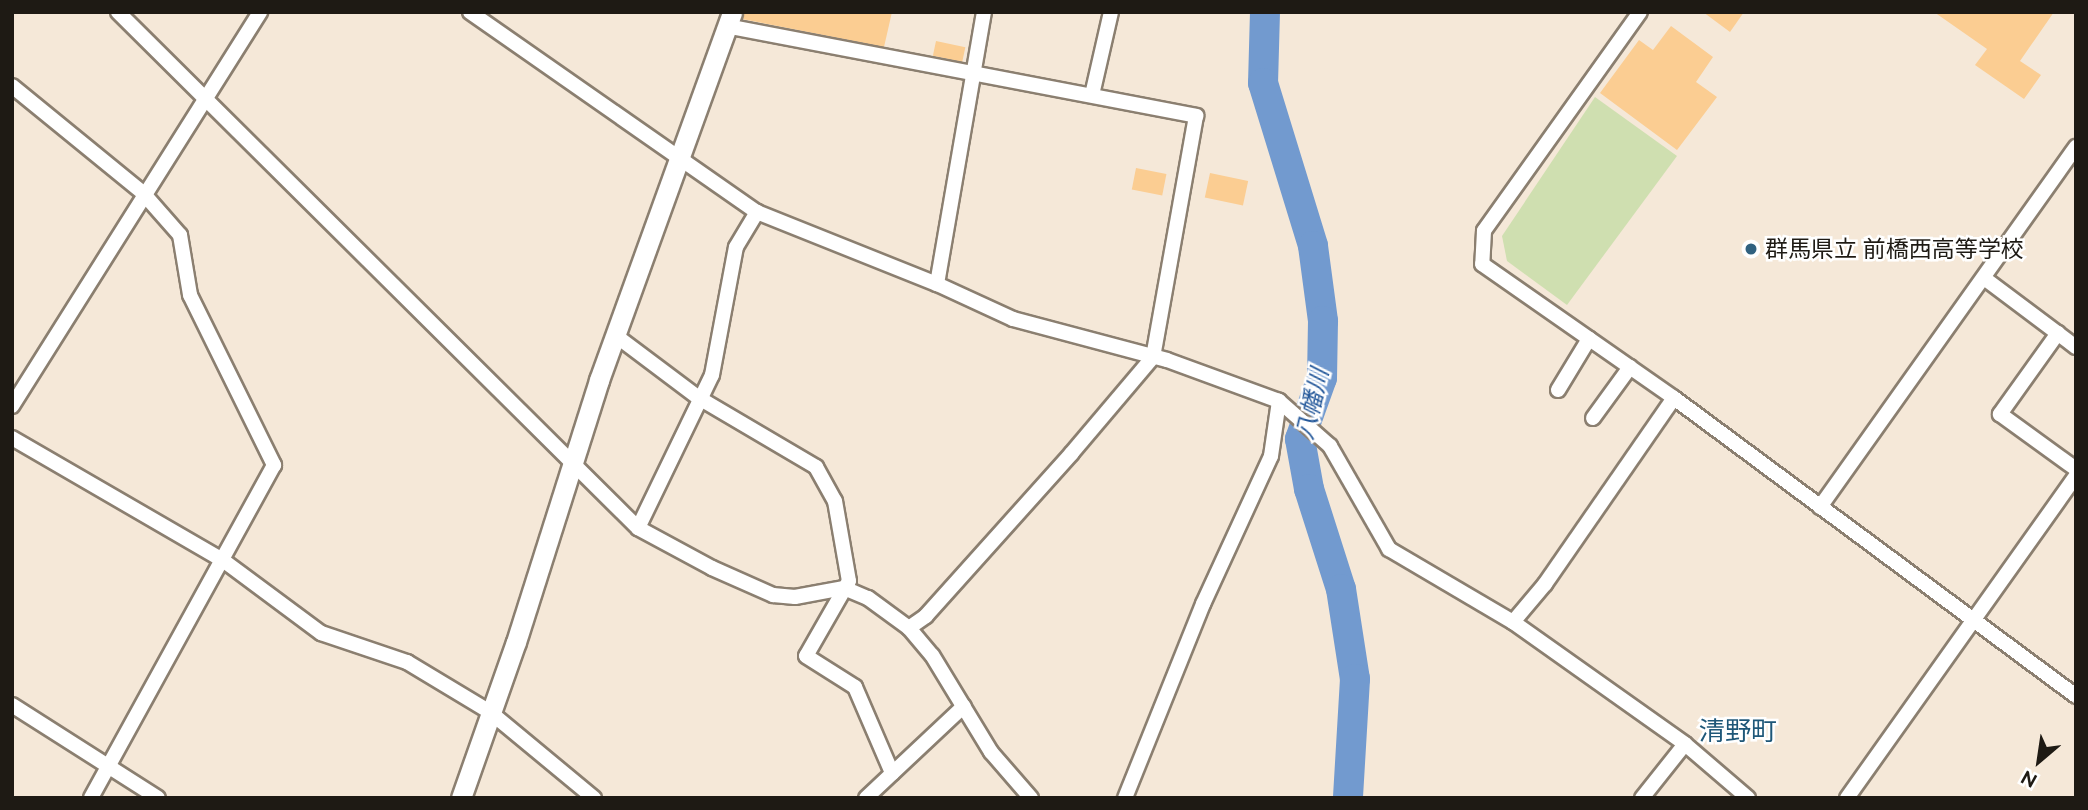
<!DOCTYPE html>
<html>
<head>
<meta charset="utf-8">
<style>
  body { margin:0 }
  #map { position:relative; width:2088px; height:810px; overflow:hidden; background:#f5e8d8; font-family:Raleway,"Noto Sans JP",sans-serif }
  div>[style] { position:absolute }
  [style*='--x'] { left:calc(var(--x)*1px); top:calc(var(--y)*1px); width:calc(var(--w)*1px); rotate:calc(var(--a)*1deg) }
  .green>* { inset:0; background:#cfdfb0 }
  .river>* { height:30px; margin:-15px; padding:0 15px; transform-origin:15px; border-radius:15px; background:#729acf }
  .building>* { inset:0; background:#fbcd92; transform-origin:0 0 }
  .roads { filter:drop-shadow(2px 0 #8b7f70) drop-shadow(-2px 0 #8b7f70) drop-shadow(0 2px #8b7f70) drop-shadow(0 -2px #8b7f70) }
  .street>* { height:14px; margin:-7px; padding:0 7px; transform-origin:7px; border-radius:7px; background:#fff }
  .secondary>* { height:19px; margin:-9.5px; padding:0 9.5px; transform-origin:9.5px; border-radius:9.5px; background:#fff }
  .dots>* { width:19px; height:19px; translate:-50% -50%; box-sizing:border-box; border:4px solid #fff; border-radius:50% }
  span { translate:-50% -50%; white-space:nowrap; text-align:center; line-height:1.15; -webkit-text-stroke:5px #fff; paint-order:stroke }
  .poi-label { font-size:23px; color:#1e1a14 }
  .left { translate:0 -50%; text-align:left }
  .water-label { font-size:24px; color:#24589a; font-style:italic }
  .quarter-label { font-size:26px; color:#1e5778 }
  .frame { position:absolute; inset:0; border:14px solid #1e1a14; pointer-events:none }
  .north { position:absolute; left:2004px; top:726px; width:70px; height:70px; -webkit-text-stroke:5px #fff; paint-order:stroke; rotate:209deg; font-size:19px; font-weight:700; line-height:28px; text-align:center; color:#1e1a14 }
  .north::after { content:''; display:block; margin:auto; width:24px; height:32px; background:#1e1a14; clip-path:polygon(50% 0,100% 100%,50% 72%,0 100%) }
</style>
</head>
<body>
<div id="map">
  <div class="green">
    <div style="clip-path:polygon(1595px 97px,1677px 156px,1567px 305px,1507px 261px,1502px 236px)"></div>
  </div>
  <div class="river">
    <div style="--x:1265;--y:12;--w:71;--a:91.6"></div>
    <div style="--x:1263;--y:83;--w:170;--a:72.9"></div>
    <div style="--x:1313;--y:246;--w:76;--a:82.4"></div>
    <div style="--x:1323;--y:321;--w:57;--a:91"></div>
    <div style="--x:1322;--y:378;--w:65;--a:109.8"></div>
    <div style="--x:1300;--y:439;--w:51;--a:79.8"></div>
    <div style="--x:1309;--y:489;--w:105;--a:72.3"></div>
    <div style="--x:1341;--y:589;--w:91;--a:81.2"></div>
    <div style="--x:1355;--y:679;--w:119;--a:93.4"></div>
  </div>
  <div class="building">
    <div style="clip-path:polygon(744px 12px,892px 12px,884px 47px,742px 19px)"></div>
    <div style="clip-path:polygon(1703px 12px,1744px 12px,1730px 32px)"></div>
    <div style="clip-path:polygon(1934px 12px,2054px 12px,2020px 61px,2041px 75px,2024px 99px,1975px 65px,1987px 49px)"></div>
    <div style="clip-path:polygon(1671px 26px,1713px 57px,1696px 82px,1717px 97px,1677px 150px,1600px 93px,1639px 40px,1653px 50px)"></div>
    <div style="left:936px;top:41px;width:30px;height:15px;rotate:12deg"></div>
    <div style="left:1136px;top:168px;width:31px;height:22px;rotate:11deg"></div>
    <div style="left:1210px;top:173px;width:39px;height:25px;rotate:12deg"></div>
  </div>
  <div class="roads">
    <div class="street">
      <div style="--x:118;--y:12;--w:733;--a:44.78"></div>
      <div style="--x:638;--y:528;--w:84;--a:28.4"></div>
      <div style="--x:712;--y:568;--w:67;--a:23.9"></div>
      <div style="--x:773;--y:595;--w:22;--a:5"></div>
      <div style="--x:795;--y:597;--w:50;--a:-10.4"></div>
      <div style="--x:844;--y:588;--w:26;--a:23"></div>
      <div style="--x:868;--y:598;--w:51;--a:36.2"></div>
      <div style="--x:909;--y:628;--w:35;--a:50"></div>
      <div style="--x:932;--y:655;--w:114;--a:58.7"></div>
      <div style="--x:991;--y:752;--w:61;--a:49"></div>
      <div style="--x:470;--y:12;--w:350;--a:34.9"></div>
      <div style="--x:757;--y:212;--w:194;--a:21.8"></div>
      <div style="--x:937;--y:284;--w:84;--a:24.7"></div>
      <div style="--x:1013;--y:319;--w:159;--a:14.9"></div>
      <div style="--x:1167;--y:360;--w:119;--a:20.1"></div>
      <div style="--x:1279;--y:401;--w:68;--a:41.4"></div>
      <div style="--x:1330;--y:446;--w:119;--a:60.2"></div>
      <div style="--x:1389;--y:549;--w:144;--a:30.5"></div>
      <div style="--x:1513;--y:622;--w:211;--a:35.3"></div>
      <div style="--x:1685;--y:744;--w:83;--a:40.6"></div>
      <div style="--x:1640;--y:12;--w:269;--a:125.5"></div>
      <div style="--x:1484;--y:231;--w:33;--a:93"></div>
      <div style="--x:1482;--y:264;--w:234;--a:34.9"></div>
      <div style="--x:1674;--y:398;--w:500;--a:36.55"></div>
      <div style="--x:726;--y:26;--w:479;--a:10.8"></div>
      <div style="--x:1196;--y:116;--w:245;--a:100.1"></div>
      <div style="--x:1153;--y:357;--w:126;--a:130.2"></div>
      <div style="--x:1072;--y:453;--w:219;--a:131.9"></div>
      <div style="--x:926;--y:616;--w:21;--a:145"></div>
      <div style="--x:12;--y:86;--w:169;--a:39.2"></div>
      <div style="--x:143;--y:193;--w:56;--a:48.6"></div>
      <div style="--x:180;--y:235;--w:61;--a:80.5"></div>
      <div style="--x:190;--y:295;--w:190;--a:63.7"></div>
      <div style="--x:274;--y:465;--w:380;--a:118.8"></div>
      <div style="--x:1092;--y:95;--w:85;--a:-77.1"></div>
      <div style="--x:1984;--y:278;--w:115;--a:36.9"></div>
      <div style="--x:937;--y:284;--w:276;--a:-80.2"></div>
      <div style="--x:2058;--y:333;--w:100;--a:125.6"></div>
      <div style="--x:2000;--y:414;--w:94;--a:35.9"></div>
      <div style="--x:615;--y:335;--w:105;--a:36.9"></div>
      <div style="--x:699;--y:398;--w:136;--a:30.5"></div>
      <div style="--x:816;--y:467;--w:39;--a:61"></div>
      <div style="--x:835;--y:501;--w:81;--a:80.1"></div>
      <div style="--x:849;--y:581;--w:86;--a:119.8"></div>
      <div style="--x:806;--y:656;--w:58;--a:32.3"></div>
      <div style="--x:855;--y:687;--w:94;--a:66.7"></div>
      <div style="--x:1558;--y:390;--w:60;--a:-58.7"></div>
      <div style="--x:12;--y:406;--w:466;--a:-57.8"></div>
      <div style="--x:1593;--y:418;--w:63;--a:-54"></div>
      <div style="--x:12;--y:438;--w:245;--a:30.1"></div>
      <div style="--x:224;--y:561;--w:121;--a:36.6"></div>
      <div style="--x:321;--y:633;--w:91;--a:18.6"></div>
      <div style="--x:407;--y:662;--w:97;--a:31.1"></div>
      <div style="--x:490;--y:712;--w:135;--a:39.6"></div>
      <div style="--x:1820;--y:507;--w:442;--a:-54.6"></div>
      <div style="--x:638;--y:528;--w:170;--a:-64.2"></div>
      <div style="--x:712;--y:375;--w:130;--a:-79.4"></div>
      <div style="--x:736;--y:247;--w:41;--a:-59"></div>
      <div style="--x:1513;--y:622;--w:50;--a:-49.9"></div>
      <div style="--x:1545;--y:584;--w:226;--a:-55.3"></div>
      <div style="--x:12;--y:705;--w:173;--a:32.5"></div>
      <div style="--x:866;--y:798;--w:134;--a:-43.2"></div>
      <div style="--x:1125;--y:798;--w:209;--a:-68.1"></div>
      <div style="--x:1203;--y:604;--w:163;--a:-65.3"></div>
      <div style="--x:1271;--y:456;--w:56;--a:-81.7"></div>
      <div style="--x:1642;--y:798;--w:69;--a:-51.5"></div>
      <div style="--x:1847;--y:798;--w:395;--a:-54.6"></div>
    </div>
    <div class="secondary">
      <div style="--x:461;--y:798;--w:165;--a:-70.6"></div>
      <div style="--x:516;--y:642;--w:275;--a:-72.4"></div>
      <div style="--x:599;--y:380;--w:391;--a:-70.1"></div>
    </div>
  </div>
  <div class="dots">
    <div style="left:1751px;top:249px;background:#30617f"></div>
  </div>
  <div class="poi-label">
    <span class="left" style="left:1765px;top:249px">群馬県立 前橋西高等学校</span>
  </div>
  <div class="water-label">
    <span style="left:1312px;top:404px;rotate:-77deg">八幡川</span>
  </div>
  <div class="quarter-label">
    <span style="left:1738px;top:732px">清野町</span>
  </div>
  <div class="frame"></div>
  <div class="north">N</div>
</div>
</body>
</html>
